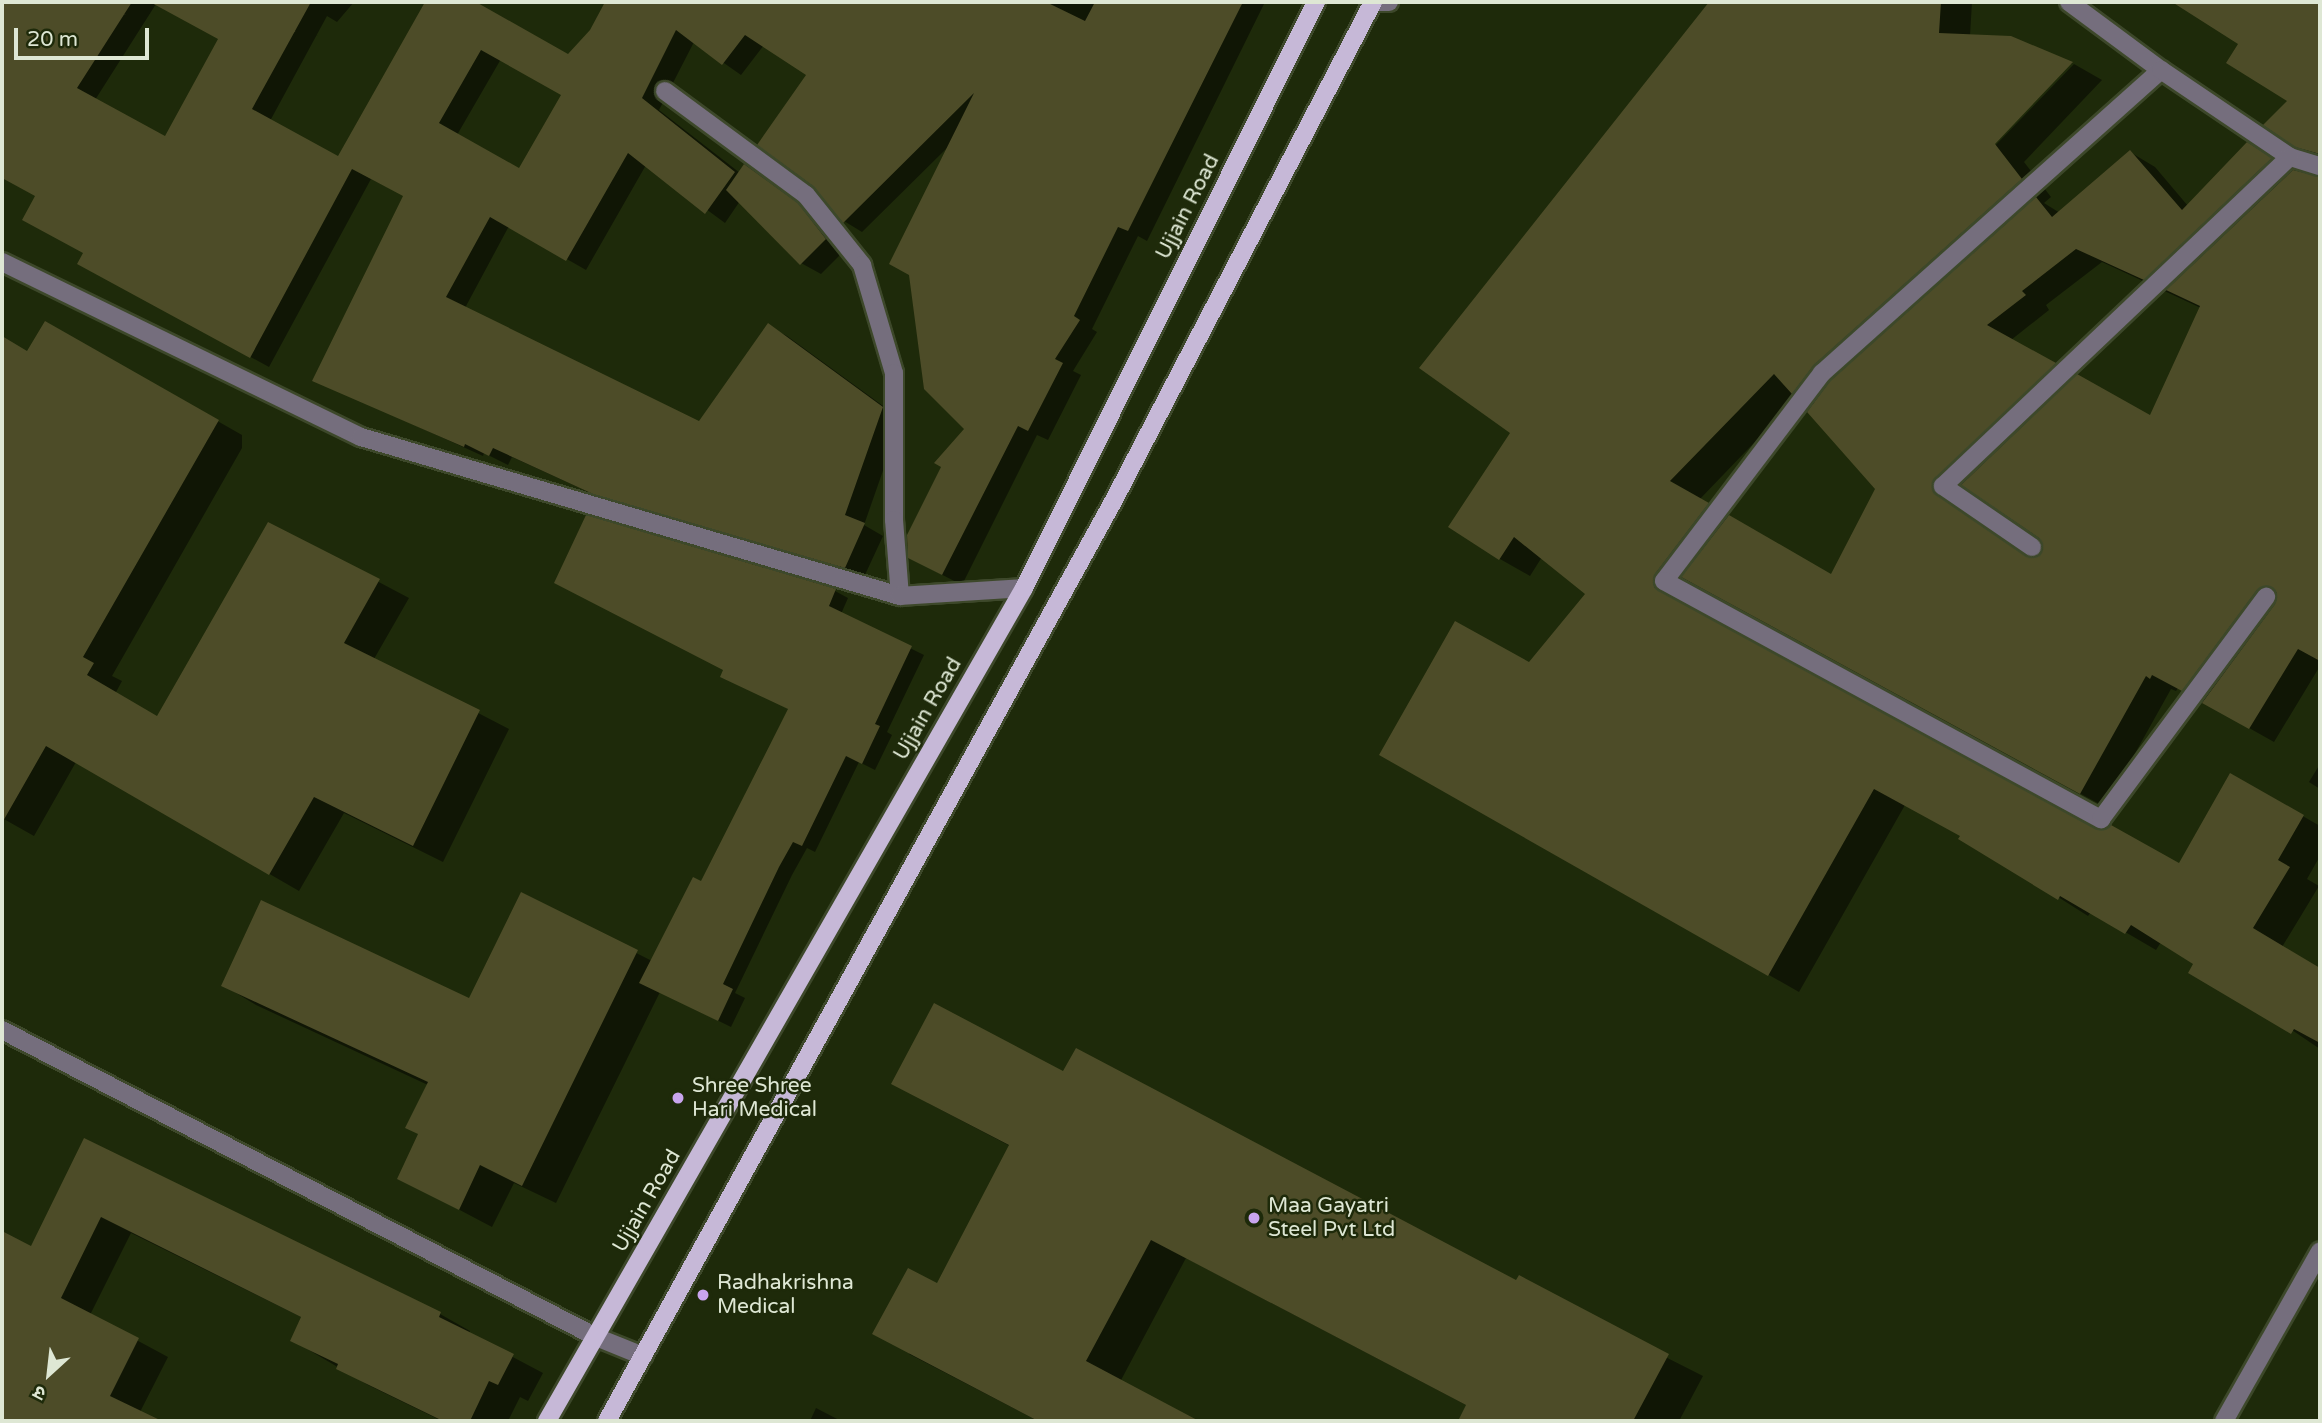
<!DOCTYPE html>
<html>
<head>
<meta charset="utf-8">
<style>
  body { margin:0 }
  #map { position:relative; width:2322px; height:1423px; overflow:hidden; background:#1e2a0a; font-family:"Varela Round","Noto Sans Devanagari",sans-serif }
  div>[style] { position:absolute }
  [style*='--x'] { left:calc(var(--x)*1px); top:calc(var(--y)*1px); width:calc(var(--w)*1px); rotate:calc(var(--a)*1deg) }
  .shadow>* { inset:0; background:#0007 }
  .building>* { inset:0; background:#4d4c28 }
  .roads { filter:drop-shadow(2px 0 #3d482a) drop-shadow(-2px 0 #3d482a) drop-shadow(0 2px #3d482a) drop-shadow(0 -2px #3d482a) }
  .minor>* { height:18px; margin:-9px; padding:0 9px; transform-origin:9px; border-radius:9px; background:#756e7d }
  .major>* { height:18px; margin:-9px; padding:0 9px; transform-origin:9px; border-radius:9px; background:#c6b8d7 }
  .dots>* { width:19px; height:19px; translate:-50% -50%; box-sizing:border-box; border:4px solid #1e2a0a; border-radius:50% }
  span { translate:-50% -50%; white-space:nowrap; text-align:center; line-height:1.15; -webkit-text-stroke:5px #1e2a0a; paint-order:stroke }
  .street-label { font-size:21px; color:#dee7d4 }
  .poi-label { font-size:21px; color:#dee7d4 }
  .left { translate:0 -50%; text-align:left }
  .frame { position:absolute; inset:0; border:4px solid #dee7d4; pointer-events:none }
  .north { position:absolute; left:14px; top:1339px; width:70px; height:70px; -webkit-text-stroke:5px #1e2a0a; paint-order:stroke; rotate:207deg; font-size:19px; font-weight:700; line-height:28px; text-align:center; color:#dee7d4 }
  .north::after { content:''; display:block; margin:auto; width:24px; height:32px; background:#dee7d4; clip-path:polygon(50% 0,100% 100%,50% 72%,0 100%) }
  .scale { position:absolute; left:14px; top:28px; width:135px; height:32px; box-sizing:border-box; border:4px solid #dee7d4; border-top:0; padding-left:9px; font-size:21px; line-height:24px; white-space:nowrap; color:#dee7d4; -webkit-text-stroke:5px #1e2a0a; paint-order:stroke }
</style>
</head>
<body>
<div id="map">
  <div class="shadow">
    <div style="clip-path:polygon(evenodd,58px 2px,354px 2px,337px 22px,327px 16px,270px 121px,339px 159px,427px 2px,472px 2px,568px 56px,592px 31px,607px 2px,1265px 2px,1147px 241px,1138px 236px,1092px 329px,1097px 332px,1073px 371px,1081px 375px,1048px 440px,1037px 435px,962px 585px,929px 568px,966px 429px,948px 147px,862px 232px,844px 221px,809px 75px,764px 45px,741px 75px,694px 42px,659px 110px,740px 173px,745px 166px,817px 216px,845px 250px,821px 274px,801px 263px,740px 201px,725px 223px,646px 165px,586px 270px,509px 226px,465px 308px,700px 423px,768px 326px,787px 336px,901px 419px,864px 525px,883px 536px,864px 577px,613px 503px,512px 457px,508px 465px,484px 453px,483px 456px,315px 380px,405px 196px,371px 179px,269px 367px,98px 274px,85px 253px,37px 196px,2px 177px,2px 16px,11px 7px,41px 28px,58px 2px,156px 4px,220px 39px,166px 138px,95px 100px,156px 4px,58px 2px,501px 59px,563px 95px,520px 171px,457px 135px,501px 59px)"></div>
    <div style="clip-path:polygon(evenodd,1711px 2px,1972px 2px,1970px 36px,2010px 38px,2073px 64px,2069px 64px,1987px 149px,1990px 151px,2074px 64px,2102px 80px,2024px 162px,2051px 197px,2044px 203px,2060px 213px,2130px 152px,2155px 167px,2188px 206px,2247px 144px,2293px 172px,2320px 178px,2320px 666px,2274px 742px,2178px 688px,2176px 691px,2171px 689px,2105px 807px,1692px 582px,1685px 592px,1684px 605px,2095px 831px,2179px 865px,2231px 775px,2320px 826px,2320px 856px,2307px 879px,2319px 886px,2282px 947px,2320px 969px,2320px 1049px,2161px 942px,2156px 950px,2091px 912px,2088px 916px,1962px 836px,1905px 805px,1799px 992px,1382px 755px,1529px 665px,1587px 594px,1542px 557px,1530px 576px,1500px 559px,1512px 433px,1711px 2px,2102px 262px,2201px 308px,2151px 417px,2011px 340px,2049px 310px,2046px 305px,2102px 262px,1711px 2px,1799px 396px,1814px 405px,1877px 488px,1832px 576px,1699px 500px,1799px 396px,1711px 2px,1966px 486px,2040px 537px,2045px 549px,2038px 559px,2030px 558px,1956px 505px,1960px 492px,1966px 486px)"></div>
    <div style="clip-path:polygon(2175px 2px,2320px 2px,2320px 159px,2296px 145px,2289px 100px,2240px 43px)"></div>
    <div style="clip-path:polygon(45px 323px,242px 435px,242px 448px,112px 676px,122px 681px,115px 694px,158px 718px,269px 524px,409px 598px,374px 659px,509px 729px,443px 862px,344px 813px,299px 891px,76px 762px,34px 836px,2px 818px,2px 338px,28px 353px)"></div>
    <div style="clip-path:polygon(587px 517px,835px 591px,848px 598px,841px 614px,924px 655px,887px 732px,892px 735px,875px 770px,859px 762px,815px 852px,807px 848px,792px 875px,735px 993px,745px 998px,731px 1027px,660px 992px,556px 1203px,514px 1183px,492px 1227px,399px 1178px,420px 1135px,428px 1085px,256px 1005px,223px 985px,470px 1001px,522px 895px,652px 961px,701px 883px,790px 710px,725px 670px)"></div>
    <div style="clip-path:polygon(2320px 764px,2320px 789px,2309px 782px)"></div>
    <div style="clip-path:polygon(1064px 1074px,1517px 1282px,1703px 1376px,1679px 1421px,1460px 1421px,1468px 1406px,1186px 1258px,1120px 1382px,1196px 1421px,1038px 1421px,909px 1354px,938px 1285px,1010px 1146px,928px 1103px)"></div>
    <div style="clip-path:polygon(85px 1140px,440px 1314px,470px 1331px,469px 1334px,543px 1373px,528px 1401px,520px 1397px,508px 1421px,442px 1421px,368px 1385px,292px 1340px,303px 1318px,131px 1233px,90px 1315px,168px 1357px,140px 1412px,159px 1421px,2px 1421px,2px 1233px,32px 1248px)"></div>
    <div style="clip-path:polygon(816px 1408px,841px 1421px,810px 1421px)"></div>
  </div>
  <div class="building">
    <div style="clip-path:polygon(evenodd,2px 2px,132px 2px,77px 88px,165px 136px,218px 39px,150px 2px,311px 2px,252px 109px,338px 156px,425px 2px,476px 2px,568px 54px,590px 30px,605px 2px,1046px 2px,1085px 21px,1095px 2px,1243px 2px,1128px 231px,1118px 227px,1074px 316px,1080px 320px,1055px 359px,1063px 363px,1028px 431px,1018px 426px,942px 575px,908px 558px,907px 535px,941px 467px,934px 463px,964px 429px,924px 389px,909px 275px,889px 264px,974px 93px,843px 223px,813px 186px,757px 145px,806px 75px,745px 35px,722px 65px,676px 30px,642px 98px,735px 172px,705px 214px,628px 153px,566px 261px,490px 217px,446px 297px,699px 421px,768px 323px,883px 407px,845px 515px,865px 523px,845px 568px,593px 494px,493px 448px,489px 456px,465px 444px,464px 447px,312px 381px,403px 196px,352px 169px,250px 358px,77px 264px,83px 253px,22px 220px,35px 196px,2px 178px,2px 2px,481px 50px,561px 95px,519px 168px,439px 123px,481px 50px)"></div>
    <div style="clip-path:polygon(1709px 2px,1941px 2px,1939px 33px,2011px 36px,2073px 62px,1995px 144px,2022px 179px,1814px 365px,1792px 394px,1774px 374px,1670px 481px,1709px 503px,1655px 574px,1654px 587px,2096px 829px,2105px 829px,2111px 825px,2179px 863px,2230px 773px,2304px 815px,2278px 860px,2290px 867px,2253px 928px,2320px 968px,2320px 1043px,2294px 1029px,2291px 1034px,2188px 973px,2193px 964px,2131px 925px,2125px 934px,2060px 896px,2058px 900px,1958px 839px,1960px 836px,1874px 789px,1768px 976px,1379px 755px,1455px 621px,1529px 662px,1585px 594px,1514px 537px,1499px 560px,1448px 527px,1510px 433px,1419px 368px)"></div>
    <div style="clip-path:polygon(2172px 2px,2320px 2px,2320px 154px,2295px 147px,2263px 125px,2287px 101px,2226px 63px,2238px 44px)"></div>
    <div style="clip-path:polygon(2247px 142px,2272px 158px,2144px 280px,2076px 249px,2022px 291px,2026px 295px,1987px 325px,2056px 363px,1932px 484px,1937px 495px,2026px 556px,2037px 557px,2043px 549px,2039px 538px,1961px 485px,2077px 374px,2150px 415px,2200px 306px,2166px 290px,2293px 170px,2320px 177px,2320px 661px,2298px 649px,2249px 729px,2202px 703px,2275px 604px,2277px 593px,2268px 586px,2257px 590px,2182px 691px,2152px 675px,2150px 679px,2146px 676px,2080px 794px,1681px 577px,1729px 515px,1831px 574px,1875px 489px,1807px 412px,1830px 381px,2036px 197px,2052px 217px,2130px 150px,2182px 210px)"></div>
    <div style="clip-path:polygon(744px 164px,798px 203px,826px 239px,800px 265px,726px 190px)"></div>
    <div style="clip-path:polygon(45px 321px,219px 420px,83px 657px,94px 663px,87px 675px,157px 716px,268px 522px,380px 579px,344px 643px,480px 710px,413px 846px,314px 797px,269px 875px,46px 746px,2px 823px,2px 336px,27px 351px)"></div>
    <div style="clip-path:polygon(586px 515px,836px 589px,829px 606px,912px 646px,875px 724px,880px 726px,862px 764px,846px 756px,802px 846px,793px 842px,779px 867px,723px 984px,733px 989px,718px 1021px,639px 983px,693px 877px,701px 881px,788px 709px,720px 677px,723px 670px,554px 583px)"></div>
    <div style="clip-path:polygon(521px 892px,638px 950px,522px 1186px,480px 1165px,459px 1210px,397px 1179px,418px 1134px,405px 1128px,428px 1082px,221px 986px,261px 900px,469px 998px)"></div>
    <div style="clip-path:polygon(934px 1003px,1063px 1071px,1076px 1048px,1516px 1280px,1519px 1275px,1669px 1354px,1633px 1421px,1458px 1421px,1466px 1405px,1151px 1240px,1086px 1361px,1199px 1421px,1038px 1421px,872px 1334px,908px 1268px,937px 1283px,1009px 1145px,891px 1084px)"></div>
    <div style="clip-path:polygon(84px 1138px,441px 1312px,439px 1317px,514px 1354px,498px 1385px,489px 1381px,470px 1421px,443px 1421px,336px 1369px,338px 1364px,290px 1341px,301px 1317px,101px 1217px,61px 1298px,139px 1338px,110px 1396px,162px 1421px,2px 1421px,2px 1231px,31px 1246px)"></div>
  </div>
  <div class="roads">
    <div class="minor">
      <div style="--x:1375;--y:2;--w:14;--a:0"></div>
      <div style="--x:2069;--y:2;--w:114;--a:36.5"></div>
      <div style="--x:2161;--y:70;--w:455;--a:138.2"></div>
      <div style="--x:1822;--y:373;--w:261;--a:127.2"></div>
      <div style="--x:1664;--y:581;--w:498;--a:28.6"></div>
      <div style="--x:2101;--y:819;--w:277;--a:-53.4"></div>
      <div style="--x:2161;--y:70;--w:156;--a:34"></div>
      <div style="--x:2290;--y:157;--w:31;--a:17"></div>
      <div style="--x:665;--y:91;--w:175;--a:36.4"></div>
      <div style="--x:806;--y:195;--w:90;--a:51.3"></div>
      <div style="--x:862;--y:265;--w:113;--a:73.5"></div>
      <div style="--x:894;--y:373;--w:147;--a:90"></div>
      <div style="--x:894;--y:520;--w:76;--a:85.5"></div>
      <div style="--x:2;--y:262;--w:399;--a:26"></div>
      <div style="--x:361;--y:437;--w:562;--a:16.44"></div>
      <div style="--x:900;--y:596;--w:124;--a:-3.7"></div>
      <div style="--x:2032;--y:547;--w:108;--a:-145.6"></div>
      <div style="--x:1943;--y:486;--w:478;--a:-43.5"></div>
      <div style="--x:2;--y:1030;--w:669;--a:27.33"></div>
      <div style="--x:596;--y:1337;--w:51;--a:22"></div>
      <div style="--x:2224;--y:1421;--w:195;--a:-60.5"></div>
    </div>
    <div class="major">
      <div style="--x:547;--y:1421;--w:960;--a:-60.2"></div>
      <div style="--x:1024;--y:588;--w:655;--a:-63.51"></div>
      <div style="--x:607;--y:1421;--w:1054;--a:-61.17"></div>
      <div style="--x:1115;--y:498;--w:559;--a:-62.52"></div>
    </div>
  </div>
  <div class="dots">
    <div style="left:678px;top:1098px;background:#c9a5ee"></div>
    <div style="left:1254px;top:1218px;background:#c9a5ee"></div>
    <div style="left:703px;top:1295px;background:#c9a5ee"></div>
  </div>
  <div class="street-label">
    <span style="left:1188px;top:207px;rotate:-63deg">Ujjain Road</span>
    <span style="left:928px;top:709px;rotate:-60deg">Ujjain Road</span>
    <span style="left:647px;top:1201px;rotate:-60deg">Ujjain Road</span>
  </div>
  <div class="poi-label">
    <span class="left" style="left:692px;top:1098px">Shree Shree<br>Hari Medical</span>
    <span class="left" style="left:1268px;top:1218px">Maa Gayatri<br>Steel Pvt Ltd</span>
    <span class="left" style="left:717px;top:1295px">Radhakrishna<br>Medical</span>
  </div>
  <div class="frame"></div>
  <div class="north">उ</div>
  <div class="scale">20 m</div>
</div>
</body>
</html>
